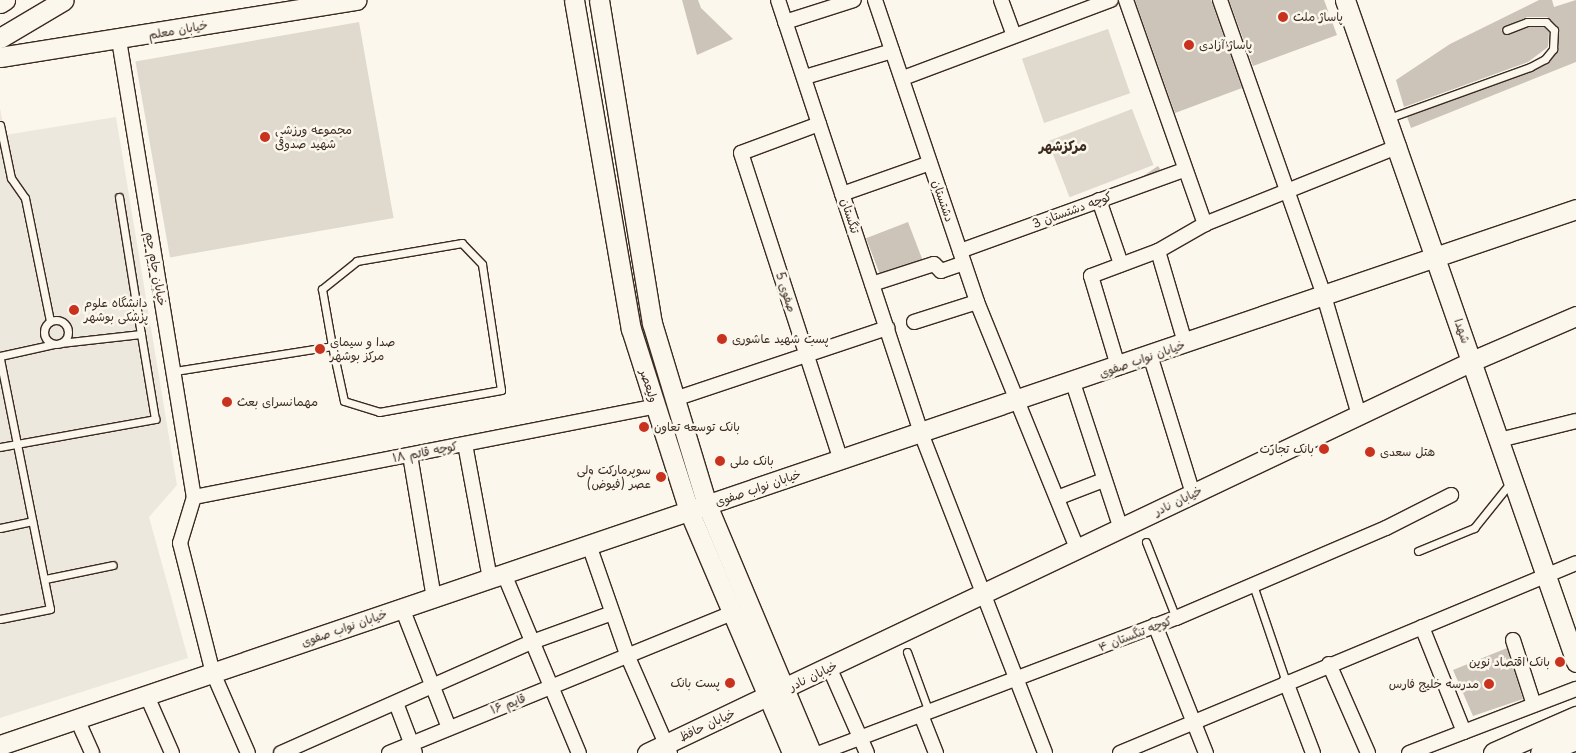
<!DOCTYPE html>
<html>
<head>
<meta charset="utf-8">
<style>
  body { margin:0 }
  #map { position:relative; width:1576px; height:753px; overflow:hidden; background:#fbf7ec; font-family:"Playpen Sans","Playpen Sans Arabic",sans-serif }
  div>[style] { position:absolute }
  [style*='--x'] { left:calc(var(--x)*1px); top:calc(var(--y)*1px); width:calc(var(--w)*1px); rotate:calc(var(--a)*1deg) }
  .built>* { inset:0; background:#ede8dd }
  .green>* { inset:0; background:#dfd9ce; transform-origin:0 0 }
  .building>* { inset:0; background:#ccc4b9; transform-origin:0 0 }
  .roads { filter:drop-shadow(1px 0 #3b2a1e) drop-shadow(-1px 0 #3b2a1e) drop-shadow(0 1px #3b2a1e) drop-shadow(0 -1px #3b2a1e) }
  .lane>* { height:7px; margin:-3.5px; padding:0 3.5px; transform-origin:3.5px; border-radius:3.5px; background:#fbf7ec }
  .lane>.ring { margin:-3.5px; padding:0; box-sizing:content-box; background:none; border:7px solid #fbf7ec; border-radius:50% }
  .street>* { height:14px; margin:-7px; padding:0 7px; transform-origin:7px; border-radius:7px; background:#fbf7ec }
  .secondary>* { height:19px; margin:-9.5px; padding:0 9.5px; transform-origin:9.5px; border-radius:9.5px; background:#fbf7ec }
  .primary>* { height:21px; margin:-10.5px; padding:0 10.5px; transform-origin:10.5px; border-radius:10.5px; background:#fbf7ec }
  .dots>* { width:14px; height:14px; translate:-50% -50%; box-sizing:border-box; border:2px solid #fbf7ec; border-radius:50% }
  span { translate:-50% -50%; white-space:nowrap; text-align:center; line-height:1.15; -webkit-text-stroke:5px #fbf7ec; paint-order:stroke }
  .poi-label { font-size:12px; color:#3b2a1e }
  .left { translate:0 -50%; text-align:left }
  .right { translate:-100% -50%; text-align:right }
  .street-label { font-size:12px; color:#3b2a1e }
  .neighbourhood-label { font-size:14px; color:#3b2a1e; font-weight:700 }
</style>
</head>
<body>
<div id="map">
  <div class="built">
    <div style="clip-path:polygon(0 108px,5px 135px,116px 117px,177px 485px,149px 517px,188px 658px,0 718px)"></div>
  </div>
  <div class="green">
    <div style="left:359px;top:22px;width:199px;height:227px;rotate:80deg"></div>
    <div style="left:1108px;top:29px;width:68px;height:91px;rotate:71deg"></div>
    <div style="left:1132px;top:109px;width:60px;height:90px;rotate:69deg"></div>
  </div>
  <div class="building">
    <div style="clip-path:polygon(682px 0,698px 0,701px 8px,733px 39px,697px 55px)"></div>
    <div style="clip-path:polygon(1135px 0,1211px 0,1242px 88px,1175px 113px)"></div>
    <div style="clip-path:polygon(1229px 0,1324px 0,1337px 35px,1253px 66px)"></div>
    <div style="clip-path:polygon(1539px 0,1552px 0,1554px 7px,1576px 0,1576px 62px,1411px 128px,1407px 117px,1549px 63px,1558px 50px,1559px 28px,1547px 17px,1527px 17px,1501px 30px,1506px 35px,1528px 27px,1544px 27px,1549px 32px,1548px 47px,1528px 62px,1404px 107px,1396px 80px,1450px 44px)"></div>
    <div style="left:1158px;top:166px;width:4px;height:37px;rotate:56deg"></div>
    <div style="left:908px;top:222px;width:40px;height:45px;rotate:69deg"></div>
    <div style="clip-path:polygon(1507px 648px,1523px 699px,1473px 716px,1453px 670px)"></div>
  </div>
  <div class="roads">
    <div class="lane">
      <div style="--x:1389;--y:118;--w:150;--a:-19.9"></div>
      <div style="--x:1530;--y:67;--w:17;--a:-28"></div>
      <div style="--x:1545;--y:59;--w:13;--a:-51"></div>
      <div style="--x:1553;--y:49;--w:19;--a:-87"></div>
      <div style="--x:1554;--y:30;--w:11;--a:-135"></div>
      <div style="--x:1546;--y:22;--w:19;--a:180"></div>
      <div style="--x:1527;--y:22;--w:22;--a:159"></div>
      <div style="--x:0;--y:125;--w:54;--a:78.3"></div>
      <div style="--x:11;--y:178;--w:24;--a:55"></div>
      <div style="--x:25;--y:198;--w:126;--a:78.5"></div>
      <div style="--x:119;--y:197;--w:139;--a:80.9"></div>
      <div class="ring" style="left:44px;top:320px;width:17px;height:17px"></div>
      <div style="--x:0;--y:356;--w:55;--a:-12.5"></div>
      <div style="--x:0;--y:359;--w:255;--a:78.7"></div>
      <div style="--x:50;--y:609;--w:51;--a:168.7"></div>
      <div style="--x:175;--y:371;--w:159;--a:-9"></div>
      <div style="--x:332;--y:346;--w:56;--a:77.7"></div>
      <div style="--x:344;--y:401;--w:37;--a:17"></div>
      <div style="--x:379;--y:412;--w:124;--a:-10.2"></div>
      <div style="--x:501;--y:390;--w:127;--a:-98.6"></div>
      <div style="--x:482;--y:264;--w:29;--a:-134"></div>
      <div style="--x:462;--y:243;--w:107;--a:170.3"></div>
      <div style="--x:357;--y:261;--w:45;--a:141.3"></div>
      <div style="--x:322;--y:289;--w:58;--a:80"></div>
      <div style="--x:0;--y:447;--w:158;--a:-10.2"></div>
      <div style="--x:155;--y:419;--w:86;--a:-99.4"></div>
      <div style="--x:141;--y:334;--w:81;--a:173.6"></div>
      <div style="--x:0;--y:528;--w:33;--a:-12"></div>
      <div style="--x:1146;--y:542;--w:82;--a:68.5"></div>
      <div style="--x:1418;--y:551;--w:61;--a:-22.3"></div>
      <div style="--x:1474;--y:528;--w:59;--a:-51.2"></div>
      <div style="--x:45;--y:579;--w:69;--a:-11.6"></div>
      <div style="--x:1253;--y:585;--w:102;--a:71.2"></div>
      <div style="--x:907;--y:652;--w:64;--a:69.9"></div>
    </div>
    <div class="street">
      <div style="--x:778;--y:0;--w:456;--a:71.7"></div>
      <div style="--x:921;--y:433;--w:343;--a:68.8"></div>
      <div style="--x:875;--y:0;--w:319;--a:71.3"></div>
      <div style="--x:977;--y:302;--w:269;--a:67.9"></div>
      <div style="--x:1001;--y:0;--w:37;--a:70"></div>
      <div style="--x:1126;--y:0;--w:238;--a:70.6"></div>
      <div style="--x:1220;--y:0;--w:314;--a:70.6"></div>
      <div style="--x:1324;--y:296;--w:124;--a:73.6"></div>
      <div style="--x:785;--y:22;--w:72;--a:-17.7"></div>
      <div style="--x:119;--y:40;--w:463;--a:80.7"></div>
      <div style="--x:194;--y:497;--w:48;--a:106.9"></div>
      <div style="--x:180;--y:543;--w:134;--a:75.8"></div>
      <div style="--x:213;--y:673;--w:87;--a:66.4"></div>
      <div style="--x:805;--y:77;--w:91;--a:-16.6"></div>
      <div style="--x:903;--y:78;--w:222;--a:-20.6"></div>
      <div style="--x:819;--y:124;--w:83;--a:159.6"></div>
      <div style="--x:741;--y:153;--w:323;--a:72"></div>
      <div style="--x:842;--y:194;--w:93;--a:-19.4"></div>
      <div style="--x:1099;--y:200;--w:68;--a:71"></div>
      <div style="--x:960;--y:251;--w:238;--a:-19.9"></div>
      <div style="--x:1158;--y:251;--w:96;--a:73.6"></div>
      <div style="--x:872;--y:284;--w:65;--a:-17.9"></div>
      <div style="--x:934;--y:264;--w:10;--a:45"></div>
      <div style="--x:941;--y:271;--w:24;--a:-19"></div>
      <div style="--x:914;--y:322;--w:66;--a:-17.6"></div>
      <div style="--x:1150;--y:355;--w:145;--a:72.8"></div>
      <div style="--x:1118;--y:366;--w:94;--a:-106.7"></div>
      <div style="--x:1091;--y:276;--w:72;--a:-20.5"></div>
      <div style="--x:1158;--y:251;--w:54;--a:-29.9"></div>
      <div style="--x:1205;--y:224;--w:209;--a:-21.9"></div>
      <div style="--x:1073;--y:383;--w:154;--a:71.8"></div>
      <div style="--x:675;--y:399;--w:224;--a:-18.5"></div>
      <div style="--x:1499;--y:440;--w:79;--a:-13.9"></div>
      <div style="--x:465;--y:444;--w:137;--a:79.5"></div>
      <div style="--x:410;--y:455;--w:145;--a:80.5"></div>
      <div style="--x:194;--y:497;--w:471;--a:-11.1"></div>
      <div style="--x:1057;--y:498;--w:50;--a:-21"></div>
      <div style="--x:589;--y:545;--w:119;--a:70.8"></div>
      <div style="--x:628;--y:657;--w:105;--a:66.4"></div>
      <div style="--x:504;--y:574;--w:194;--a:67.3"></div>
      <div style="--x:402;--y:608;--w:129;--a:68.6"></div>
      <div style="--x:1155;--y:625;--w:138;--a:68.3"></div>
      <div style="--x:1422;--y:627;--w:113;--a:68.2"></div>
      <div style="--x:1513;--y:640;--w:68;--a:72.1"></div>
      <div style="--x:1329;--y:664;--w:97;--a:66.3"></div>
      <div style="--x:833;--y:676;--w:84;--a:66.2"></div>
      <div style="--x:1286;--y:682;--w:76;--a:69.2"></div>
      <div style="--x:147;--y:696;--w:62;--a:66.3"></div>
      <div style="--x:396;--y:703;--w:53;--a:69.2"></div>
      <div style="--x:921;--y:715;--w:41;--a:68.5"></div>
      <div style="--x:77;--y:719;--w:37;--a:66"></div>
      <div style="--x:281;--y:753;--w:274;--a:-23.9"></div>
      <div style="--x:532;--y:642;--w:85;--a:-19.9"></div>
      <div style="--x:389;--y:753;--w:368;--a:-22.2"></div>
      <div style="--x:820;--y:753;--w:381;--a:-20.8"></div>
      <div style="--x:1176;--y:618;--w:228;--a:-23.2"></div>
      <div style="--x:1386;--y:528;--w:73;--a:-26.9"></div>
      <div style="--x:1120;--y:753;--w:494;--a:-22.6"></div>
      <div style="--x:1409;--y:753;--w:179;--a:-21"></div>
    </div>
    <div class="secondary">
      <div style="--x:574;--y:0;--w:334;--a:80.2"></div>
      <div style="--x:631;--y:329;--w:191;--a:72.3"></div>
      <div style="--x:689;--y:511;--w:263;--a:66.9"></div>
      <div style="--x:599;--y:0;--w:327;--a:80.7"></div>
      <div style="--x:652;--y:323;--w:190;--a:73.2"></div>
      <div style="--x:707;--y:505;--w:269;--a:67.2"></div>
      <div style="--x:1345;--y:0;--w:701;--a:70.76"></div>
      <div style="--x:0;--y:3;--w:6;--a:-31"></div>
      <div style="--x:0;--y:38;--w:74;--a:-30.7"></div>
      <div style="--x:0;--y:57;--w:361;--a:-9.1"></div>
      <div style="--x:0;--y:745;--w:1665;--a:-18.78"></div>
      <div style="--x:647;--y:753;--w:913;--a:-25.41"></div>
      <div style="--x:1472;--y:361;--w:113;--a:-23.4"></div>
    </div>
    <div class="primary">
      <div style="--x:1494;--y:753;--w:90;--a:-23.7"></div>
      <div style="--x:1541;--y:753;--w:38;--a:-22"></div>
    </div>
  </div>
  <div class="dots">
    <div style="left:1283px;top:17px;background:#c8321e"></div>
    <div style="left:1189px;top:45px;background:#c8321e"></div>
    <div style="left:265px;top:137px;background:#c8321e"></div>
    <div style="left:74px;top:310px;background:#c8321e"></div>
    <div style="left:722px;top:339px;background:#c8321e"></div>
    <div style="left:320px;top:349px;background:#c8321e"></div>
    <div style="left:227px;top:402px;background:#c8321e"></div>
    <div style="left:644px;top:427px;background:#c8321e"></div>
    <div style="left:1324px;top:449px;background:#c8321e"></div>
    <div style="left:1370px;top:452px;background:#c8321e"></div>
    <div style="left:720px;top:461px;background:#c8321e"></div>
    <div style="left:661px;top:477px;background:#c8321e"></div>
    <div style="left:1560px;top:662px;background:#c8321e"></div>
    <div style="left:730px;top:683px;background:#c8321e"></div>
    <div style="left:1489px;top:684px;background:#c8321e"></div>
  </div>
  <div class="poi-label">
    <span class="left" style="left:1293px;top:17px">پاساژ ملت</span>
    <span class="left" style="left:1199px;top:45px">پاساژ آزادی</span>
    <span class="left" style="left:275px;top:137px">مجموعه ورزشی<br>شهید صدوقی</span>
    <span class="left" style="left:84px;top:310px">دانشگاه علوم<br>پزشکی بوشهر</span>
    <span class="left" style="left:732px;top:339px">پست شهید عاشوری</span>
    <span class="left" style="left:330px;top:349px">صدا و سیمای<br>مرکز بوشهر</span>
    <span class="left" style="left:237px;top:402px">مهمانسرای بعث</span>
    <span class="left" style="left:654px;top:427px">بانک توسعه تعاون</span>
    <span class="right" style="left:1314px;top:449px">بانک تجارت</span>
    <span class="left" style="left:1380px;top:452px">هتل سعدی</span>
    <span class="left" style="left:730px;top:461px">بانک ملی</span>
    <span class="right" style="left:651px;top:477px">سوپرمارکت ولی<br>عصر (فیوض)</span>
    <span class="right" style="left:1550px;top:662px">بانک اقتصاد نوین</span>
    <span class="right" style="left:720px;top:683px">پست بانک</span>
    <span class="right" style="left:1479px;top:684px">مدرسه خلیج فارس</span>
  </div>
  <div class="street-label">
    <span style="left:178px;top:30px;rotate:-10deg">خیابان معلم</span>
    <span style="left:943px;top:201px;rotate:71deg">دشتستان</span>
    <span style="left:1072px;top:210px;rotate:-20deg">کوچه دشتستان 3</span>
    <span style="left:850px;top:216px;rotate:72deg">تنگستان</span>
    <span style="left:156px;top:269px;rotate:80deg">خیابان جام جم</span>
    <span style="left:786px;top:292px;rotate:72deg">صفوی 5</span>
    <span style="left:1462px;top:331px;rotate:71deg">شهدا</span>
    <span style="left:1142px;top:359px;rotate:-19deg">خیابان نواب صفوی</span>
    <span style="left:649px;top:386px;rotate:72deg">ولیعصر</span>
    <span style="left:425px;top:452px;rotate:-11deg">کوچه قائم ۱۸</span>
    <span style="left:758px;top:488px;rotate:-19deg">خیابان نواب صفوی</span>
    <span style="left:1178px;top:501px;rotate:-26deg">خیابان نادر</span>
    <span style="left:344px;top:628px;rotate:-19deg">خیابان نواب صفوی</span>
    <span style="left:1135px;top:634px;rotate:-21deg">کوچه تنگستان ۴</span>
    <span style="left:813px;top:676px;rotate:-26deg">خیابان نادر</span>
    <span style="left:508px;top:704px;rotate:-21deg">قایم ۱۶</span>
    <span style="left:707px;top:725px;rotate:-25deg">خیابان حافظ</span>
  </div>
  <div class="neighbourhood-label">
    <span style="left:1063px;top:146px">مرکزشهر</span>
  </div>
</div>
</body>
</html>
